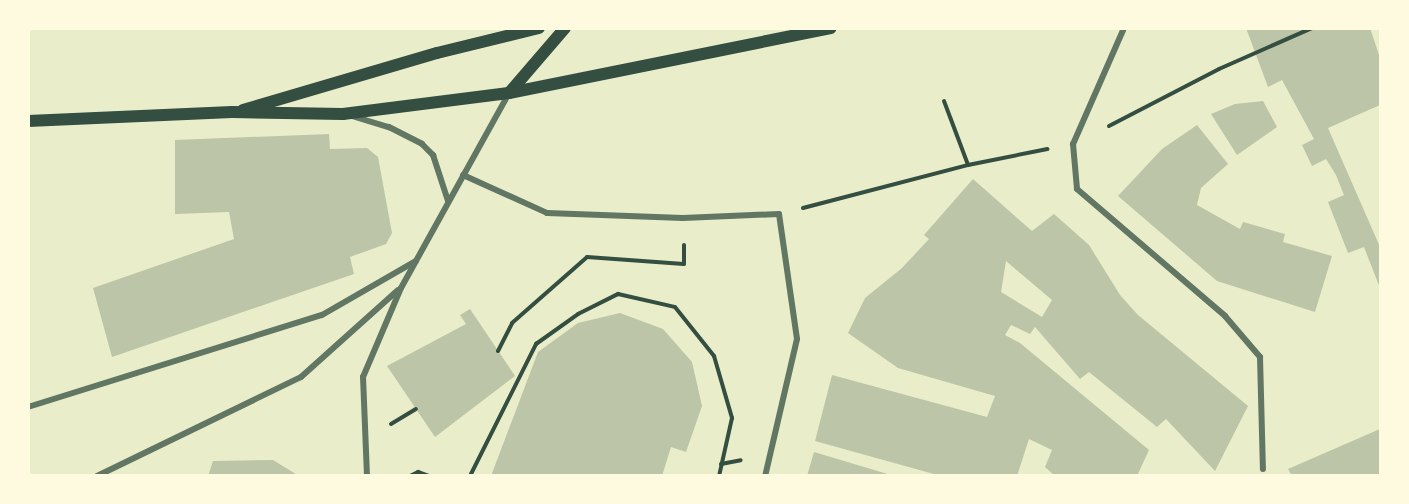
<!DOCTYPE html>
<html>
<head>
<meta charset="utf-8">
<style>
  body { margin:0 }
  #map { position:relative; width:1409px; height:504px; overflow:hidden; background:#e9edc9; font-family:"Times New Roman",serif }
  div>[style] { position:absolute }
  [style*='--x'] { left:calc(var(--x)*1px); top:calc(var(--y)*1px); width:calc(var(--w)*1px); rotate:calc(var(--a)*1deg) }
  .building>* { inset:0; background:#bcc5a7 }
  .path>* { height:4px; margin:-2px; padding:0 2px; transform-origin:2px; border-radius:2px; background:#344e41 }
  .minor>* { height:6px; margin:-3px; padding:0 3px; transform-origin:3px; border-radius:3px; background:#617663 }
  .secondary>* { height:12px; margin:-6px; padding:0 6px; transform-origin:6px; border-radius:6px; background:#344e41 }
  span { translate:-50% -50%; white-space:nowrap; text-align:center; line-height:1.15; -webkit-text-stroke:4.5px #fefae0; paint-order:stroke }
  .frame { position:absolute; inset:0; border:30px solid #fefae0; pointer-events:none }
</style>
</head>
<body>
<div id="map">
  <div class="building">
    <div style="clip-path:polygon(1246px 28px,1370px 28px,1380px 58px,1380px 105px,1328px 128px,1380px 247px,1380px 288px,1364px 247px,1348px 253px,1328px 202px,1344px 195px,1336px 175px,1326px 159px,1312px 166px,1302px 145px,1314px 139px,1282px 80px,1268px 87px)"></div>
    <div style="clip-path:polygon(1263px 101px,1277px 127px,1237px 155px,1211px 114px,1235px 104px)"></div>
    <div style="clip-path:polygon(1197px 125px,1228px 164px,1201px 188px,1197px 205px,1240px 229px,1243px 222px,1285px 234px,1283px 242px,1332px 256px,1315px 312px,1217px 281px,1118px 196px,1162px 149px)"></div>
    <div style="clip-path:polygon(329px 134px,330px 149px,367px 148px,378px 157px,392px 233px,386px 244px,350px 257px,354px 274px,112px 357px,93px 288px,234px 239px,229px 212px,175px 214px,175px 140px)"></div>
    <div style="clip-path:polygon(evenodd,973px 179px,1032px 231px,1054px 214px,1089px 245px,1120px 295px,1138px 315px,1248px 406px,1215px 471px,1166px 419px,1157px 427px,1089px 372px,1080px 379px,1035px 327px,1030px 334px,1011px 325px,1005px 335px,1020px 343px,1149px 450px,1137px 476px,1055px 476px,1045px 467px,1052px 450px,1029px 439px,1017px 476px,941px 476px,815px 441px,832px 375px,987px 417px,995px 396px,898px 368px,848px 333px,865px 298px,902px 268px,929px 239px,924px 235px,973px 179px,1006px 261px,1052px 300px,1042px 317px,1001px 292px,1006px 261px)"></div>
    <div style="clip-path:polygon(470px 309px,515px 376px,435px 437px,387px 366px,466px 324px,460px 315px)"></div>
    <div style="clip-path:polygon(620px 313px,663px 329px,692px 362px,702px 406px,686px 452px,671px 447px,662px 476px,491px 476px,538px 352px,578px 323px)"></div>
    <div style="clip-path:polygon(1380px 429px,1380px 476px,1292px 476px,1288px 469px)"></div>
    <div style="clip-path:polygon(814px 452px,891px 475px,891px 476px,807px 476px)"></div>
    <div style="clip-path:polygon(273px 460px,299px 476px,208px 476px,213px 461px)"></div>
  </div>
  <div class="path">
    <div style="--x:944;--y:101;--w:68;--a:69.4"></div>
    <div style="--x:1109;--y:126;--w:124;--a:-27.4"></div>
    <div style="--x:1219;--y:69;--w:102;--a:-23.8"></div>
    <div style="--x:803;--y:208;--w:171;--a:-14.6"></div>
    <div style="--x:968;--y:165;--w:81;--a:-11.4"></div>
    <div style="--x:498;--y:351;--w:31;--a:-63"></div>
    <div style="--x:512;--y:323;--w:100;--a:-41.3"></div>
    <div style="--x:587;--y:257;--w:97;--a:4.1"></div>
    <div style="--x:684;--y:264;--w:19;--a:-90"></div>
    <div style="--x:391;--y:424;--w:29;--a:-31"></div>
    <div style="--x:721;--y:464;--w:20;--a:-11"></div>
    <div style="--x:410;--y:476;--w:9;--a:-27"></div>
    <div style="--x:418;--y:472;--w:12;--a:20"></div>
    <div style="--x:470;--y:476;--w:148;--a:-63.4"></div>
    <div style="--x:536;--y:344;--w:52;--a:-35.5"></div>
    <div style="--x:578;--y:314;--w:45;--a:-26.6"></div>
    <div style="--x:618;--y:294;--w:58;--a:12.8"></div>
    <div style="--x:675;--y:307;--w:63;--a:51.5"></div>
    <div style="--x:714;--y:356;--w:65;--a:73.8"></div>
    <div style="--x:732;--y:418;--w:59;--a:102.6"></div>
  </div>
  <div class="minor">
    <div style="--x:1124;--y:28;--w:127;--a:113.7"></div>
    <div style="--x:1073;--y:144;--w:45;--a:84.9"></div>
    <div style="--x:1077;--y:189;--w:195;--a:40.6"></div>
    <div style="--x:1225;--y:316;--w:54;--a:49.5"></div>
    <div style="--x:1260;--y:357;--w:112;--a:88.5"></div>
    <div style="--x:352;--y:116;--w:39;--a:17"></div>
    <div style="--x:389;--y:127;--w:37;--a:27"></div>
    <div style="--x:422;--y:144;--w:16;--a:45"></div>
    <div style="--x:433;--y:155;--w:48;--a:71.9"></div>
    <div style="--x:463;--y:175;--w:92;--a:24.3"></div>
    <div style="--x:547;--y:213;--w:136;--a:2.1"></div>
    <div style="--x:683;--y:218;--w:96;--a:-2.4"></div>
    <div style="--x:779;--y:214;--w:126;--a:81.8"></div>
    <div style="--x:797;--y:339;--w:141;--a:103.1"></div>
    <div style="--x:28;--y:407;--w:308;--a:-17.4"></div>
    <div style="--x:322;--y:315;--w:108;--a:-29.9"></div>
    <div style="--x:97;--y:476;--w:227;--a:-25.9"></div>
    <div style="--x:301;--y:377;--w:130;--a:-41.9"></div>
    <div style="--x:367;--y:476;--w:99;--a:-92.3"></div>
    <div style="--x:363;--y:377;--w:97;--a:-66.9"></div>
    <div style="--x:401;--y:288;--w:221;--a:-61"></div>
  </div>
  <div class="secondary">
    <div style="--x:509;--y:93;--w:86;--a:-49.3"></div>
    <div style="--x:243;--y:110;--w:202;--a:-16.4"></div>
    <div style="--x:437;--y:53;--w:105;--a:-13.8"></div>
    <div style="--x:28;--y:121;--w:204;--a:-2.5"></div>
    <div style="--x:232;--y:112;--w:111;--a:1"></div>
    <div style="--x:343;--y:114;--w:167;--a:-7.2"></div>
    <div style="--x:509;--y:93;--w:328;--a:-11.4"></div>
  </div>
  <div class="frame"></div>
</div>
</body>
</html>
